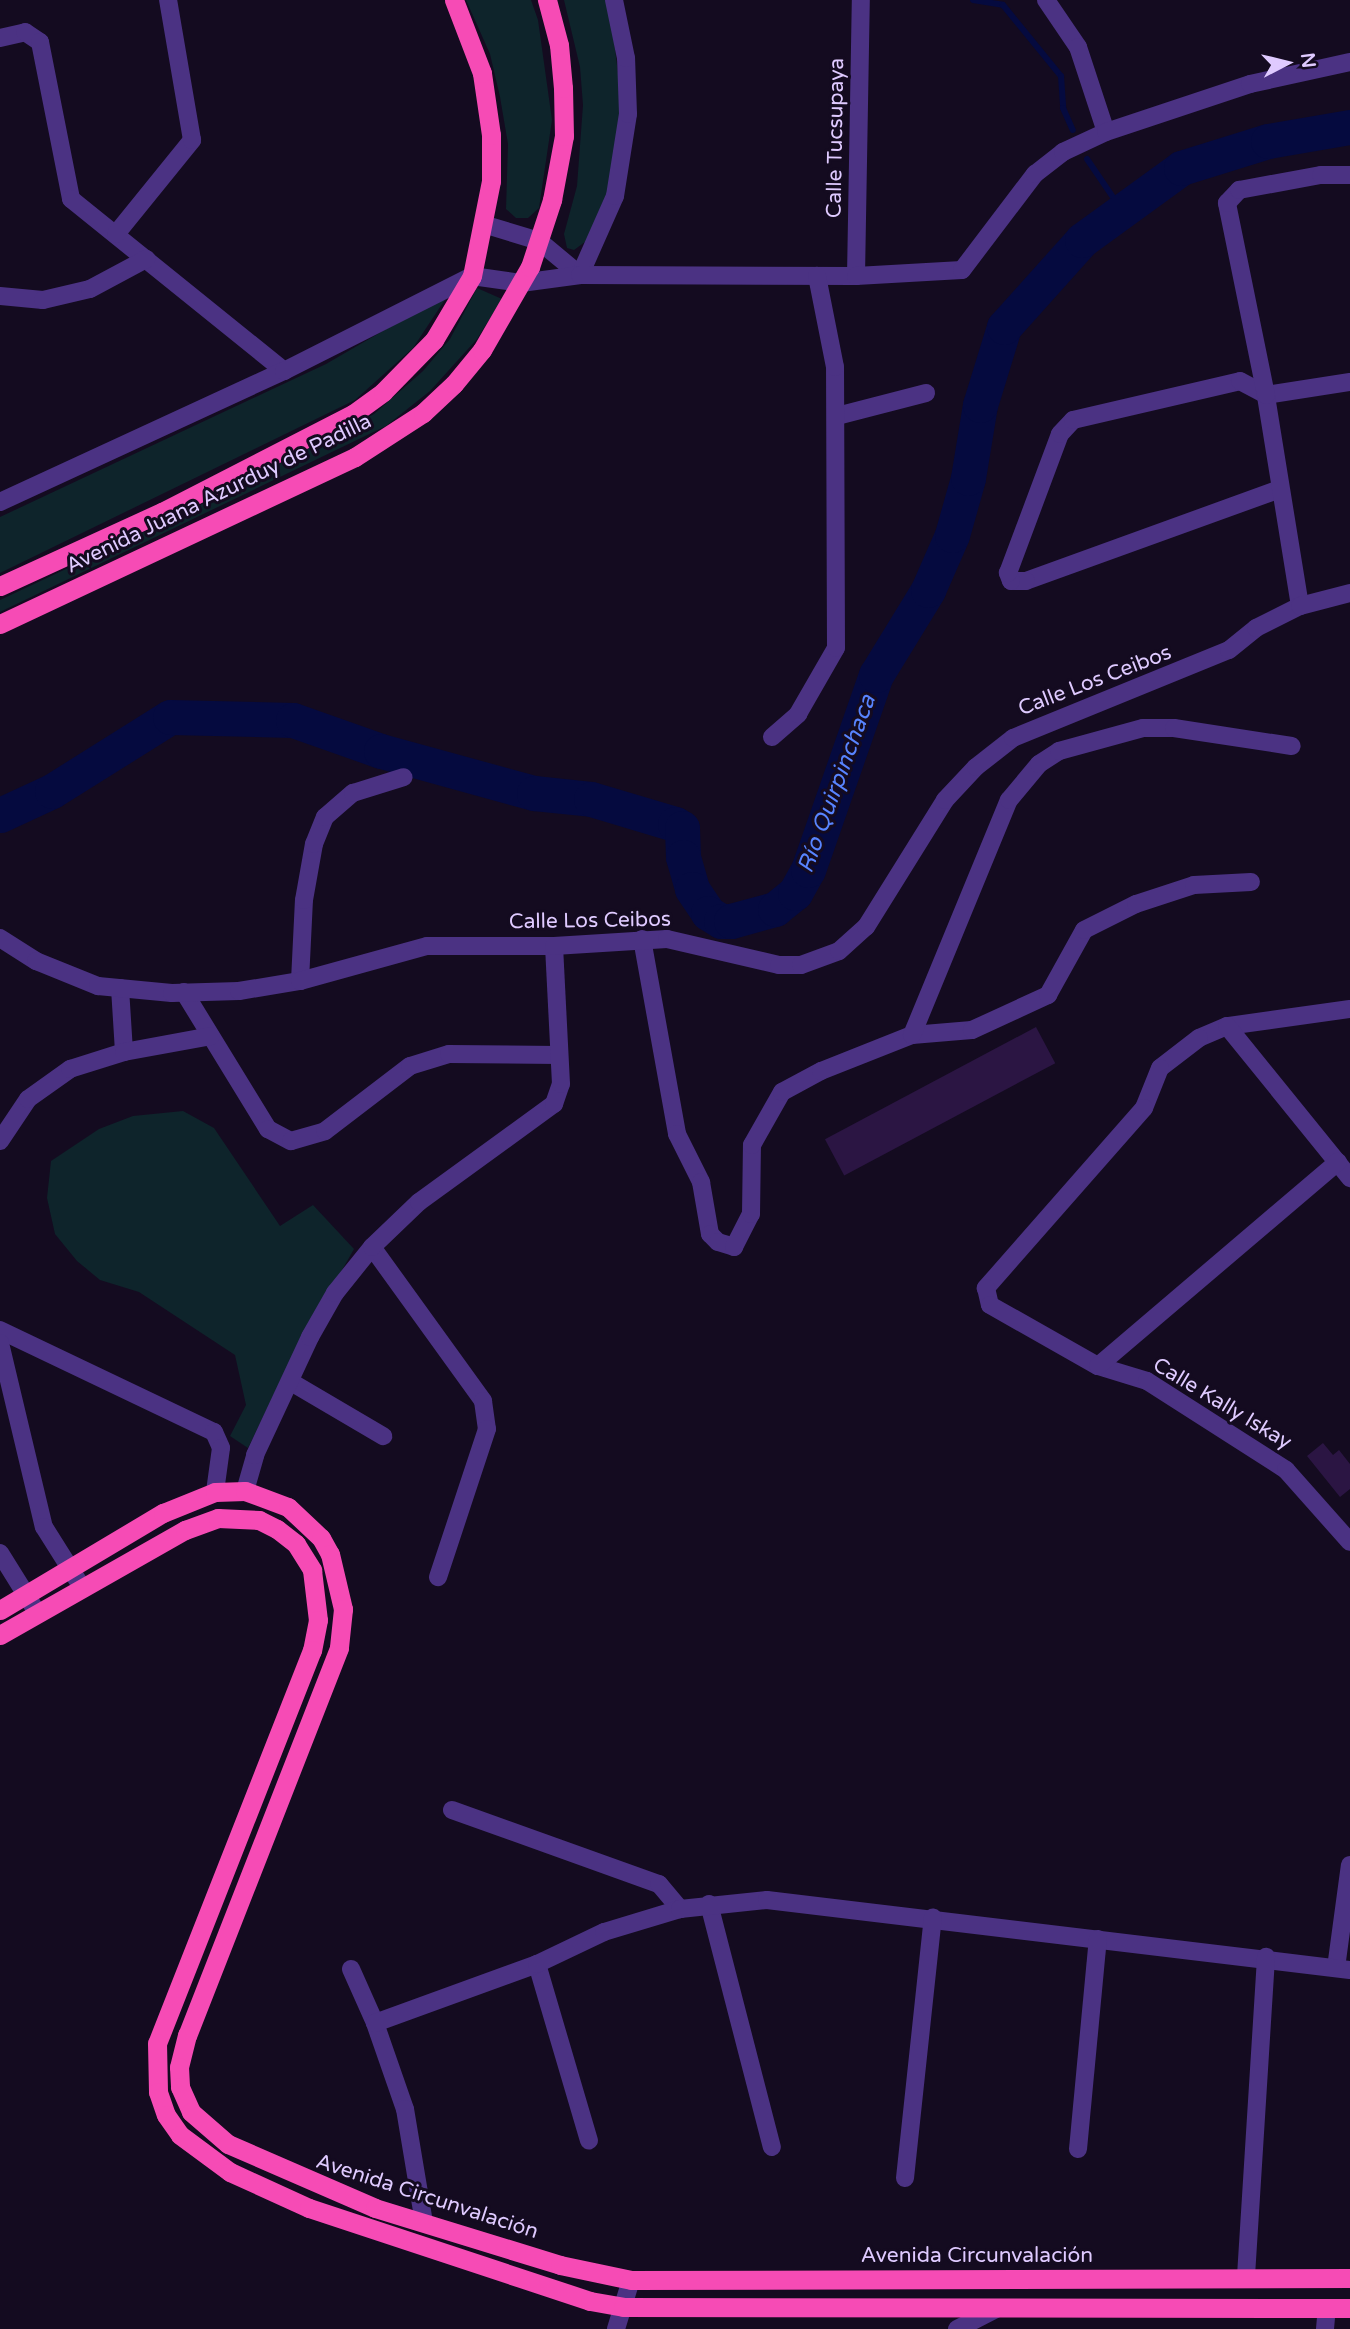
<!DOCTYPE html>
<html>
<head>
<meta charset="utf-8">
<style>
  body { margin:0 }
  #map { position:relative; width:1350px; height:2329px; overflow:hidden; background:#140b20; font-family:"Varela Round",sans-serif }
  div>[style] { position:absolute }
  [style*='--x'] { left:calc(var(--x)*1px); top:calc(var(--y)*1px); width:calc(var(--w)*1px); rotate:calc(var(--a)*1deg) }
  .green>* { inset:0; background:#0e242b }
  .stream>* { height:6px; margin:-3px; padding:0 3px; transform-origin:3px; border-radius:3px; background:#050a3f }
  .river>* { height:35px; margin:-17.5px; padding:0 17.5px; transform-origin:17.5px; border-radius:17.5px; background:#050a3f }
  .building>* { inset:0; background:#2b1543; transform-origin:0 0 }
  .minor>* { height:18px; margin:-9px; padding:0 9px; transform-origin:9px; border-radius:9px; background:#4b3283 }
  .tertiary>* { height:18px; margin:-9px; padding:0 9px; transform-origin:9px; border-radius:9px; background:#4b3283 }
  .trunk>* { height:19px; margin:-9.5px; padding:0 9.5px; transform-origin:9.5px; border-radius:9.5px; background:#f64bb5 }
  span { translate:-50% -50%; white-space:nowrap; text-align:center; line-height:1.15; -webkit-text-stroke:6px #140b20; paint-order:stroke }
  .street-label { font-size:21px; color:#dfcaff }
  .water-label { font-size:23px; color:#5884ff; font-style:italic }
  .north { position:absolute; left:1252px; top:28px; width:70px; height:70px; -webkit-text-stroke:5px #140b20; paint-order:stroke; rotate:83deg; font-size:19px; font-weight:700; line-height:28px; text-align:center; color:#dfcaff }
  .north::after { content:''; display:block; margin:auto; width:24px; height:32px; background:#dfcaff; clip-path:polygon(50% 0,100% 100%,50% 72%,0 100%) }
</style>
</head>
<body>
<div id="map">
  <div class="green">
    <div style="clip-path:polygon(466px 0,531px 0,538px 20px,552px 120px,539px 208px,528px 218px,516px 218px,506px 209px,508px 144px,500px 97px,490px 54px)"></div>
    <div style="clip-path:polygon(564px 0,609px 0,622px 106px,608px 196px,589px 239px,574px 250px,567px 248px,564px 234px,577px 186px,583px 105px,580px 67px)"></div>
    <div style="clip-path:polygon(477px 288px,502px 299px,477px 339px,430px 391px,386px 426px,0 612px,0 600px,187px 512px,374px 414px,423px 371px,450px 339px)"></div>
    <div style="clip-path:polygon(450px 292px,413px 348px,355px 400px,0 573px,0 517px,326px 364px)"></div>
    <div style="clip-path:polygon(183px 1111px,214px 1128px,280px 1226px,313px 1205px,354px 1249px,288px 1365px,248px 1448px,230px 1436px,246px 1405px,235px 1355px,139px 1292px,100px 1280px,77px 1261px,55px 1234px,47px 1198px,51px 1161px,99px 1129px,133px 1116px)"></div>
  </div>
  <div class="stream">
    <div style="--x:973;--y:0;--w:30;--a:9"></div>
    <div style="--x:1003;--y:5;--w:92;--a:50.8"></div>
    <div style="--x:1061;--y:76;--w:32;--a:86"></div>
    <div style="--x:1063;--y:108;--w:24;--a:66"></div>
    <div style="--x:1087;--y:159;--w:64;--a:55.8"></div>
  </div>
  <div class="river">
    <div style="--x:0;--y:815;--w:57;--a:-24.8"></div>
    <div style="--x:52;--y:791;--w:139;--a:-32.1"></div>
    <div style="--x:170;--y:717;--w:123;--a:1.4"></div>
    <div style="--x:293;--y:720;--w:93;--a:19.4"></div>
    <div style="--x:381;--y:751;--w:159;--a:15.4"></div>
    <div style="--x:534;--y:793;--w:57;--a:6"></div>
    <div style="--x:591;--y:799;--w:88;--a:16.6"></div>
    <div style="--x:675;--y:824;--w:8;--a:30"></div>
    <div style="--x:682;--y:828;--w:29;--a:88"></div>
    <div style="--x:683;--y:857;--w:33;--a:74"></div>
    <div style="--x:692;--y:889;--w:29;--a:56"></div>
    <div style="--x:708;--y:913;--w:15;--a:32"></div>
    <div style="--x:721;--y:921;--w:10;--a:0"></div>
    <div style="--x:731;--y:921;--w:46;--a:-15.3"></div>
    <div style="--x:775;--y:909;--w:26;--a:-39"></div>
    <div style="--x:795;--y:893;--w:26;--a:-61"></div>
    <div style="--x:808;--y:870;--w:207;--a:-70.8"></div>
    <div style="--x:876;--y:675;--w:100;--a:-58.5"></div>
    <div style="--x:928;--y:590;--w:60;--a:-66.4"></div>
    <div style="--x:952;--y:535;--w:59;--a:-74.3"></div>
    <div style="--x:968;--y:478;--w:74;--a:-80.7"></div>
    <div style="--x:980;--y:405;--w:82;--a:-72.9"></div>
    <div style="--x:1004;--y:327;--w:117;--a:-48.1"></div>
    <div style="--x:1082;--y:240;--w:122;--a:-36"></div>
    <div style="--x:1181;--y:168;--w:91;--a:-17.2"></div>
    <div style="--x:1268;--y:141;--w:83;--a:-9.7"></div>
  </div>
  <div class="building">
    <div style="left:1036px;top:1027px;width:41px;height:239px;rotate:62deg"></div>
    <div style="clip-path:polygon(1323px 1443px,1333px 1455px,1339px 1450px,1350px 1464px,1350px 1489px,1340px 1497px,1307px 1456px)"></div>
  </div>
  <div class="minor">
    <div style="--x:1046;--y:0;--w:57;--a:55.8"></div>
    <div style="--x:1078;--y:47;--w:89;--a:71.8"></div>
    <div style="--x:0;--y:38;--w:26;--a:-13"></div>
    <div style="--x:25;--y:32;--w:18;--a:34"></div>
    <div style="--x:40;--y:42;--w:160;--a:78.8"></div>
    <div style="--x:71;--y:199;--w:274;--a:38.9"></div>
    <div style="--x:483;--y:224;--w:59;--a:16.9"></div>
    <div style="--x:539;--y:241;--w:53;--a:39.7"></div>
    <div style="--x:116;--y:234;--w:121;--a:-51"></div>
    <div style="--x:192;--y:140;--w:142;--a:-99.7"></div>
    <div style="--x:580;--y:275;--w:86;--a:-66.1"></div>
    <div style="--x:615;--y:196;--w:83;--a:-81"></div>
    <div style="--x:628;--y:114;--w:56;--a:-92"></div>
    <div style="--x:626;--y:58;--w:59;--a:-101.7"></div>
    <div style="--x:856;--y:276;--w:276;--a:-89"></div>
    <div style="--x:0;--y:296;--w:43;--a:5.3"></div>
    <div style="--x:43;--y:300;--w:48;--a:-13.2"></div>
    <div style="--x:90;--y:289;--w:64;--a:-28.2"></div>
    <div style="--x:837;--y:416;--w:92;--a:-14.5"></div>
    <div style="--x:1280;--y:489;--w:270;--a:160.1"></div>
    <div style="--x:1026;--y:581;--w:15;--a:180"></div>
    <div style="--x:1011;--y:581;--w:9;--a:-111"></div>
    <div style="--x:1008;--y:573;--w:148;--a:-69.5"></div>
    <div style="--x:1060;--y:434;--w:19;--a:-47"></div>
    <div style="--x:1073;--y:420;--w:171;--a:-13.1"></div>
    <div style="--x:1240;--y:381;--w:30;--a:28"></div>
    <div style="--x:1266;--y:395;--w:85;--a:-8.8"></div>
    <div style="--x:0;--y:502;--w:313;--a:-24.8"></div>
    <div style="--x:284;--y:371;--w:211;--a:-26.8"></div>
    <div style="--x:472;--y:276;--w:49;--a:8.1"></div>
    <div style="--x:521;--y:283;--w:60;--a:-7.7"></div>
    <div style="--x:580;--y:275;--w:276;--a:0.2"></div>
    <div style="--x:856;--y:276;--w:106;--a:-3.2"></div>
    <div style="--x:962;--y:270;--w:121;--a:-52.8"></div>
    <div style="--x:1035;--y:174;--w:36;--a:-38"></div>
    <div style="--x:1063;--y:152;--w:47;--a:-24.9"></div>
    <div style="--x:1106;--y:132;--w:152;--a:-18.4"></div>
    <div style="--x:1250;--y:84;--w:102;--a:-12.4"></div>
    <div style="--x:1300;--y:606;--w:214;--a:-99.2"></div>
    <div style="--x:1266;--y:395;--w:196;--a:-101.5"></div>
    <div style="--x:1227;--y:203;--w:18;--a:-47"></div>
    <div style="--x:1239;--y:190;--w:83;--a:-10.4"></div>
    <div style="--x:1321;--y:175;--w:29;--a:0"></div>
    <div style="--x:772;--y:737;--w:35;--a:-41"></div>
    <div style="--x:798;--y:714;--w:76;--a:-60.1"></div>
    <div style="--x:836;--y:648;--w:281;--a:-90.2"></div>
    <div style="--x:835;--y:367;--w:93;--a:-101.2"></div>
    <div style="--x:642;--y:939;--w:198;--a:79.8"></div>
    <div style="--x:677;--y:1134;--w:54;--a:63.4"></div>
    <div style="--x:701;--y:1182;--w:53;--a:80.2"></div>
    <div style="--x:710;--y:1234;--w:11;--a:45"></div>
    <div style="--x:718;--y:1242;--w:17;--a:17"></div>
    <div style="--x:734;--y:1247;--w:37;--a:-63"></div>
    <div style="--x:751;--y:1214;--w:69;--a:-89.2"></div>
    <div style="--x:752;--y:1145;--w:61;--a:-60.5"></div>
    <div style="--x:782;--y:1092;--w:44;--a:-28.3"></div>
    <div style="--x:821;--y:1071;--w:98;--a:-21.6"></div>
    <div style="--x:912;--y:1035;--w:60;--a:-4.8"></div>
    <div style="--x:972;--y:1030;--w:84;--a:-24.7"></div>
    <div style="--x:1048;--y:995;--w:74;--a:-61"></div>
    <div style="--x:1084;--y:930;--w:58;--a:-26.6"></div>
    <div style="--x:1136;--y:904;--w:61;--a:-18.1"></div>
    <div style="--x:1194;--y:885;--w:57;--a:-3"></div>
    <div style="--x:300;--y:981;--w:81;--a:-87.2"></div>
    <div style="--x:304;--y:900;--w:57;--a:-79.9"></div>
    <div style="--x:314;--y:844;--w:29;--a:-68"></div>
    <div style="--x:325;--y:817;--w:37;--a:-41"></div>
    <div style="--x:353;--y:793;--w:53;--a:-17.4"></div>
    <div style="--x:120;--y:988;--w:64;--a:86.4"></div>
    <div style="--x:184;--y:992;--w:161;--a:58.5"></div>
    <div style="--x:268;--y:1129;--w:26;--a:28"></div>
    <div style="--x:291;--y:1141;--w:35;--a:-16"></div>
    <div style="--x:325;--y:1131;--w:107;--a:-37.4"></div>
    <div style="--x:410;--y:1066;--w:41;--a:-17.1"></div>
    <div style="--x:449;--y:1054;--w:110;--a:0.5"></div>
    <div style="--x:1350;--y:1009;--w:124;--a:172.1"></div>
    <div style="--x:1227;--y:1026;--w:30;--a:157"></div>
    <div style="--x:1199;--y:1038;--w:49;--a:142.4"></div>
    <div style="--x:1160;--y:1068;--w:43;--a:111.8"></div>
    <div style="--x:1144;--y:1108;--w:240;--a:131.3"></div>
    <div style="--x:986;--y:1288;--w:17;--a:77"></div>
    <div style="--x:990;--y:1305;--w:124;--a:29.5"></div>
    <div style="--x:1098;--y:1366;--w:51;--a:17"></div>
    <div style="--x:1147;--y:1381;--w:165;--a:32.6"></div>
    <div style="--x:1286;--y:1470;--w:96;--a:48.4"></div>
    <div style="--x:1227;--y:1026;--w:196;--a:51"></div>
    <div style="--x:912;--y:1035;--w:254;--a:-67.6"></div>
    <div style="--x:1009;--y:800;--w:47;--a:-50.2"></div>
    <div style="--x:1039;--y:764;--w:24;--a:-33"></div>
    <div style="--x:1059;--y:751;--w:87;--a:-15.3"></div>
    <div style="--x:1143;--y:728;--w:31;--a:0"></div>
    <div style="--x:1174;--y:728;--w:119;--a:8.7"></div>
    <div style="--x:0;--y:1141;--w:50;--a:-56.3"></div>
    <div style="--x:28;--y:1099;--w:52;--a:-35.5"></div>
    <div style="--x:70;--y:1069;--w:57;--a:-17.5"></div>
    <div style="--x:124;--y:1052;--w:88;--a:-10.4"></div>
    <div style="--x:372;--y:1247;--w:190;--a:54.2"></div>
    <div style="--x:483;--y:1401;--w:28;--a:82"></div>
    <div style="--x:487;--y:1429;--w:156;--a:108.3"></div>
    <div style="--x:0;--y:1330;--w:237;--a:25.5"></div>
    <div style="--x:214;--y:1432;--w:17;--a:66"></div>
    <div style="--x:221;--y:1448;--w:44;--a:97.8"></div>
    <div style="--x:0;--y:1343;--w:189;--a:76.6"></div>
    <div style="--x:44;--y:1527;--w:73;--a:57.8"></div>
    <div style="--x:1098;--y:1366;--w:315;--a:-40.4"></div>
    <div style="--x:291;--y:1382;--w:107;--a:30.4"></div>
    <div style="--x:245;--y:1491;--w:37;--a:-74"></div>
    <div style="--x:255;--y:1455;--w:130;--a:-65"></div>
    <div style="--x:310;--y:1337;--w:51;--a:-60.4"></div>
    <div style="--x:335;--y:1293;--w:59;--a:-51.2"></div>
    <div style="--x:372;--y:1247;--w:65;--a:-43.8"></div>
    <div style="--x:419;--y:1202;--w:167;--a:-36"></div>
    <div style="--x:554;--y:1104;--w:21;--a:-71"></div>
    <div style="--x:561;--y:1084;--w:138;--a:-92.9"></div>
    <div style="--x:0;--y:1553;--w:72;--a:58.1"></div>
    <div style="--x:452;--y:1810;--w:220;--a:19.7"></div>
    <div style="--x:659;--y:1884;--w:33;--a:50"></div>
    <div style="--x:709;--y:1904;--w:251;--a:75.5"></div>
    <div style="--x:537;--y:1964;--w:184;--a:73.6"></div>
    <div style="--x:1336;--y:1968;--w:104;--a:-82.3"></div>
    <div style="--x:351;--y:1969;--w:59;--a:66"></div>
    <div style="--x:375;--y:2023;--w:91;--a:70.8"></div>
    <div style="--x:405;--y:2109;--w:115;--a:80.5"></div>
    <div style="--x:375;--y:2023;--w:172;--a:-20"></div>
    <div style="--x:537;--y:1964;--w:74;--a:-25.5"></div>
    <div style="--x:604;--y:1932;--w:79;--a:-16.8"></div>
    <div style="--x:680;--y:1909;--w:87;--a:-5.9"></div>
    <div style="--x:767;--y:1900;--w:587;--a:6.85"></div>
    <div style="--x:1078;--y:2149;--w:211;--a:-84.6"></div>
    <div style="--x:905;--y:2178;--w:262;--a:-83.9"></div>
    <div style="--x:1246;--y:2276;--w:320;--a:-86.4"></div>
    <div style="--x:616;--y:2329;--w:51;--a:-73"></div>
    <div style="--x:957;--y:2329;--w:46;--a:-27.1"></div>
    <div style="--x:1325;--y:2329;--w:21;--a:-85"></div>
  </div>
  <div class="tertiary">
    <div style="--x:0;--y:938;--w:43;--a:32.6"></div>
    <div style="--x:36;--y:961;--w:67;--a:22"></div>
    <div style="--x:98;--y:986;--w:74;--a:5.4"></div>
    <div style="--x:172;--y:993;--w:67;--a:-1.7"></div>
    <div style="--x:239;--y:991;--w:62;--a:-9.3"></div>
    <div style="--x:300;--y:981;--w:132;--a:-15.4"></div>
    <div style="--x:427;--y:946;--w:127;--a:0"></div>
    <div style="--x:554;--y:946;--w:113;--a:-3.5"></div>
    <div style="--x:667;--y:939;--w:115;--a:13.1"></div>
    <div style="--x:779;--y:965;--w:22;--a:0"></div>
    <div style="--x:801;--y:965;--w:40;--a:-20.2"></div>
    <div style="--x:839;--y:951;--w:36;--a:-42"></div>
    <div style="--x:866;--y:927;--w:150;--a:-58.1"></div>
    <div style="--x:945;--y:800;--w:45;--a:-46.8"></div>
    <div style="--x:976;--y:767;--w:47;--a:-38.1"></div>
    <div style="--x:1013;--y:738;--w:233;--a:-22.2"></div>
    <div style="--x:1229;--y:650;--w:35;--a:-39"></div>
    <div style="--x:1256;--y:628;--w:49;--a:-26.6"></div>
    <div style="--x:1300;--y:606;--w:52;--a:-14.6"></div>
  </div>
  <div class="trunk">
    <div style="--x:0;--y:586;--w:178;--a:-24.6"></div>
    <div style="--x:162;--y:512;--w:215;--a:-27.2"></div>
    <div style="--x:353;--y:414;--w:37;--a:-36"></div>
    <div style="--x:383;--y:392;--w:73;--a:-45.6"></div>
    <div style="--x:434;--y:340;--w:74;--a:-59.3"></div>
    <div style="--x:472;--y:276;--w:97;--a:-78.7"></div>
    <div style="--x:491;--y:181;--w:46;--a:-90"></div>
    <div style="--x:491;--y:135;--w:63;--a:-98.3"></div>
    <div style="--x:482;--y:73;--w:78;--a:-111"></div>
    <div style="--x:0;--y:624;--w:392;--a:-25.2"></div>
    <div style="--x:355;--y:457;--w:81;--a:-32.9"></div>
    <div style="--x:423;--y:413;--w:42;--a:-43.1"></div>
    <div style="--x:454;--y:384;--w:44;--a:-50.5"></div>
    <div style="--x:482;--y:350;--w:96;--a:-60"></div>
    <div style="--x:530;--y:267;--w:71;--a:-71.8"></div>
    <div style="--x:552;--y:200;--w:65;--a:-79.4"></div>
    <div style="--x:564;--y:136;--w:48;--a:-91.2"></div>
    <div style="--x:563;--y:88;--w:43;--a:-95.3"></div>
    <div style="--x:559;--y:45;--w:47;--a:-104.9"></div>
    <div style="--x:0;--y:1610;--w:190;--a:-30.8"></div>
    <div style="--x:163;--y:1513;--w:56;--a:-22"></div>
    <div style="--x:215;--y:1492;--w:30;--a:-2"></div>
    <div style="--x:245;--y:1491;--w:46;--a:20.4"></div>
    <div style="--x:288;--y:1507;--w:45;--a:43.2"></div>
    <div style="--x:321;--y:1538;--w:18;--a:61"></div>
    <div style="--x:330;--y:1554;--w:57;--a:76.7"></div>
    <div style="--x:343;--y:1609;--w:39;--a:96"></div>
    <div style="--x:339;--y:1648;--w:416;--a:111.4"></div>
    <div style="--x:187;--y:2035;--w:33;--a:104"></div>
    <div style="--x:179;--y:2067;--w:20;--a:87"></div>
    <div style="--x:180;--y:2087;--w:27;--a:66"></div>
    <div style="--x:191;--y:2112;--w:49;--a:40.9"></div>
    <div style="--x:228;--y:2144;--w:160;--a:23.5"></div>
    <div style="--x:375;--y:2208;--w:194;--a:17.1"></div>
    <div style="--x:560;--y:2265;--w:73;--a:11.9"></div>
    <div style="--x:631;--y:2280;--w:719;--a:-0.16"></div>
    <div style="--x:0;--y:1635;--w:213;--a:-29.6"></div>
    <div style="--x:185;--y:1530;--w:35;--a:-20"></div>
    <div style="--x:218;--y:1518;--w:41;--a:2.8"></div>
    <div style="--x:259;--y:1520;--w:20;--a:27"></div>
    <div style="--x:277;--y:1529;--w:24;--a:38"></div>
    <div style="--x:296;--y:1544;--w:31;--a:58"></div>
    <div style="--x:312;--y:1570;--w:50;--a:83.2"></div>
    <div style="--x:318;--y:1620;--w:31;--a:101"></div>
    <div style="--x:312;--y:1650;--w:422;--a:111.5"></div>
    <div style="--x:157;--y:2043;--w:49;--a:88.8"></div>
    <div style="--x:158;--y:2092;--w:24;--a:71"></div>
    <div style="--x:166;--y:2115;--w:24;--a:55"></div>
    <div style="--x:180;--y:2135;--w:62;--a:36.5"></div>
    <div style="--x:230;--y:2172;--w:87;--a:24.5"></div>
    <div style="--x:309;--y:2208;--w:296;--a:18.3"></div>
    <div style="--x:590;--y:2301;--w:34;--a:10"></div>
    <div style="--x:623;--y:2307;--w:727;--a:0.08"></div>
  </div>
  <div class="street-label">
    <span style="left:836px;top:138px;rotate:-89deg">Calle Tucsupaya</span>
    <span style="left:219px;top:494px;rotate:-26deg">Avenida Juana Azurduy de Padilla</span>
    <span style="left:1095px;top:681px;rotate:-21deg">Calle Los Ceibos</span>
    <span style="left:590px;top:921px;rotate:-1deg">Calle Los Ceibos</span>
    <span style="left:1222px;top:1404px;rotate:31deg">Calle Kally Iskay</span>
    <span style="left:427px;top:2197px;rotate:18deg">Avenida Circunvalación</span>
    <span style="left:977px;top:2256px">Avenida Circunvalación</span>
  </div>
  <div class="water-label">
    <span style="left:837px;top:784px;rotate:-70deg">Río Quirpinchaca</span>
  </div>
  <div class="north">N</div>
</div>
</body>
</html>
